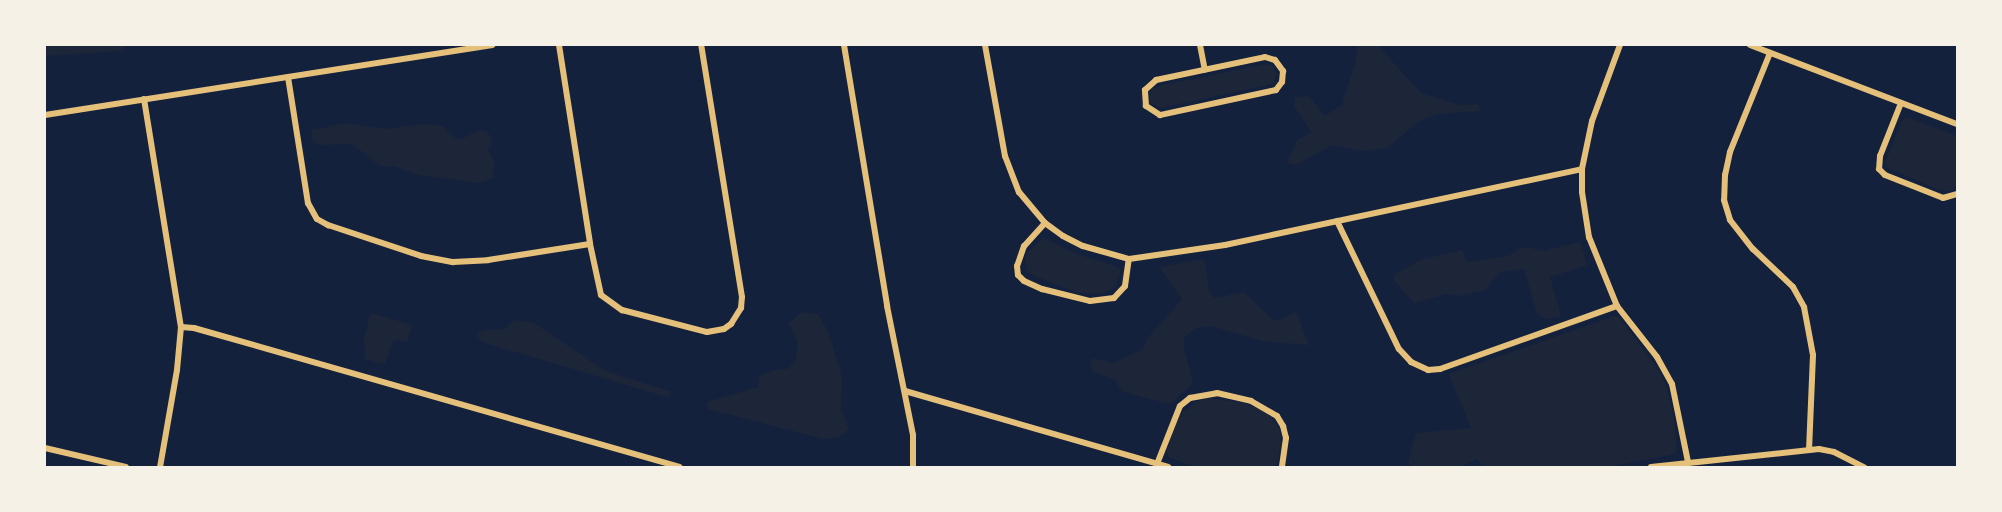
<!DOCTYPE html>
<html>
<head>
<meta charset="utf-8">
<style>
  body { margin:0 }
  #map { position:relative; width:2002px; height:512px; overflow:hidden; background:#14213d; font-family:"Archivo Narrow",sans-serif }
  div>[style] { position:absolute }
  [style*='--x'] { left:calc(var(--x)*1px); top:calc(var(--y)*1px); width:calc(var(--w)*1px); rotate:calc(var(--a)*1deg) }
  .green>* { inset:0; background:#1d2539 }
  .minor>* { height:6px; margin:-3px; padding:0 3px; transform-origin:3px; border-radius:3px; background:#e5c07b }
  span { translate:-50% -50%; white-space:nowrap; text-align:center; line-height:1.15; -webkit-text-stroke:5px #f6f1e7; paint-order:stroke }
  .frame { position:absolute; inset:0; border:46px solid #f6f1e7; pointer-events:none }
</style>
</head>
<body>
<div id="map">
  <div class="green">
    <div style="clip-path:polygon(45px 45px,128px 45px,121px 51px,45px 56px)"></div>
    <div style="clip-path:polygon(1357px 45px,1385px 45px,1380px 48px,1421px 93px,1459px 105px,1478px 104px,1481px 111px,1437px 114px,1419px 121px,1387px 148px,1362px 151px,1332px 145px,1296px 165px,1287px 163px,1298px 139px,1312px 132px,1294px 106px,1295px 97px,1309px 96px,1325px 116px,1342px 105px,1356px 60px)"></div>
    <div style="clip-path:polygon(1266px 64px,1272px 65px,1277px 74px,1273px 84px,1160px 108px,1150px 102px,1149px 93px,1152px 89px,1159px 86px)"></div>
    <div style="clip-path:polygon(1906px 117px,1957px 136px,1957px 186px,1951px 191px,1937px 189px,1888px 168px,1885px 163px,1901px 122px)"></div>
    <div style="clip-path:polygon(346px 123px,385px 129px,424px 124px,442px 126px,455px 138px,461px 139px,480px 130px,488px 132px,492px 141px,488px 150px,494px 161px,493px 178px,479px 183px,419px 175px,393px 166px,380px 166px,352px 144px,318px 145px,311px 138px,312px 130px)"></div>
    <div style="clip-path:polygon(1043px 238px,1077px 254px,1116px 266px,1120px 269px,1120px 274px,1115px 288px,1100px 294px,1076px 292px,1034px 276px,1027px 271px,1025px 261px,1027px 253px)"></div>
    <div style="clip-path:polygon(1580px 242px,1587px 265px,1550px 277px,1561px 316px,1548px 319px,1537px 314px,1524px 269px,1500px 272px,1485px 290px,1458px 296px,1447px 294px,1414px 303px,1393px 279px,1395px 274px,1421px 260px,1462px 250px,1467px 262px,1509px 256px,1518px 249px,1528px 247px,1543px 251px)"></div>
    <div style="clip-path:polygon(1204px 259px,1210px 294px,1215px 298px,1244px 292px,1273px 320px,1279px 320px,1296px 312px,1309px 345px,1262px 341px,1211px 326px,1196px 328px,1185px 336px,1183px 344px,1193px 383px,1170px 404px,1123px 392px,1114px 379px,1094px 372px,1090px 367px,1092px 358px,1113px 363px,1142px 350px,1148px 338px,1182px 299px,1159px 267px)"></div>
    <div style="clip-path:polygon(801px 312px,818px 314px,828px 331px,842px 377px,841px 408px,849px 429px,839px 437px,824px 439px,708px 409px,707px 402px,758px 387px,759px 376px,774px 370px,788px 369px,796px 360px,798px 342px,789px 324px)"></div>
    <div style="clip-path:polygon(371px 313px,412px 325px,407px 342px,397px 340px,393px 342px,385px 364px,365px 359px,364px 338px)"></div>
    <div style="clip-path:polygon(1615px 316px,1619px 317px,1656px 366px,1666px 385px,1674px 418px,1677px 449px,1675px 454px,1609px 467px,1483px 467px,1477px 459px,1460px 467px,1413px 467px,1408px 463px,1416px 433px,1471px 428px,1449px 375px,1451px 373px)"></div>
    <div style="clip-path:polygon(515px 320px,534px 323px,605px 371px,672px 392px,667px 397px,485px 343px,476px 336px,483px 330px,503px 330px)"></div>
    <div style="clip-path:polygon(1208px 398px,1245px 403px,1263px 410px,1273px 419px,1280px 430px,1281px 443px,1276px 467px,1195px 467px,1168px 457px,1167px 450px,1176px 424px,1183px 412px,1196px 402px)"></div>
  </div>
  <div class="minor">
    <div style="--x:559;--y:45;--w:201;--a:81.1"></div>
    <div style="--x:590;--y:244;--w:52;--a:77.8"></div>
    <div style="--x:601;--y:295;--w:26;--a:36"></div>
    <div style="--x:622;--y:310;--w:88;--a:14.5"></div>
    <div style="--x:707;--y:332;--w:17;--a:-10"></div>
    <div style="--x:724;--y:329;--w:9;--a:-36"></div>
    <div style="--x:731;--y:324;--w:19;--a:-58"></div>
    <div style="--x:741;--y:308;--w:11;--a:-85"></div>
    <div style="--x:742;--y:297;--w:255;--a:-99.2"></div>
    <div style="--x:844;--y:45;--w:265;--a:80.6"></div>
    <div style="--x:887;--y:306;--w:132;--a:78.6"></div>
    <div style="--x:913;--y:435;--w:32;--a:90"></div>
    <div style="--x:985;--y:45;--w:113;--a:79.8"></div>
    <div style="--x:1005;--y:156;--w:39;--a:69"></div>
    <div style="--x:1019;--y:192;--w:40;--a:50"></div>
    <div style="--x:1045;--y:223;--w:22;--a:36"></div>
    <div style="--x:1063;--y:236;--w:22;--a:27"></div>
    <div style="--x:1083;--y:246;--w:48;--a:15.8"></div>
    <div style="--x:1129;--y:259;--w:97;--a:-8.3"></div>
    <div style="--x:1225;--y:245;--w:365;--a:-12"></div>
    <div style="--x:1200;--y:45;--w:25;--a:79"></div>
    <div style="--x:1620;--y:45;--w:81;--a:110.2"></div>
    <div style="--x:1592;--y:121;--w:49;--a:101.8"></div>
    <div style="--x:1582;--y:169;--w:23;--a:90"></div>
    <div style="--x:1582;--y:192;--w:46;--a:81.2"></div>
    <div style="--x:1589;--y:237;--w:74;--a:67.9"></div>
    <div style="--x:1617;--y:306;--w:65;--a:51.9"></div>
    <div style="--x:1657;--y:357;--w:31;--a:61"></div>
    <div style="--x:1672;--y:384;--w:80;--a:78.4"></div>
    <div style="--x:1750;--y:45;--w:222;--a:20.9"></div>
    <div style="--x:1770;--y:53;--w:107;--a:112"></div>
    <div style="--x:1730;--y:152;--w:24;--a:102"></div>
    <div style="--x:1725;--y:175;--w:25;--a:92"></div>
    <div style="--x:1724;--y:200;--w:21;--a:73"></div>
    <div style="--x:1730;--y:220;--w:37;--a:52"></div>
    <div style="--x:1753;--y:249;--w:55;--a:43.5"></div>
    <div style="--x:1793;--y:287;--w:23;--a:61"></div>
    <div style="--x:1804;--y:307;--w:49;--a:79.4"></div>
    <div style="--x:1813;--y:355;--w:94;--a:92.4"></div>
    <div style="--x:1265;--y:57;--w:10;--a:17"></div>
    <div style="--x:1275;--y:60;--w:14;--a:54"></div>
    <div style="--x:1283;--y:71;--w:11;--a:95"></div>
    <div style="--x:1282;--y:82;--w:10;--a:127"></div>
    <div style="--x:1276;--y:90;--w:119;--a:167.8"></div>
    <div style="--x:1160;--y:115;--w:17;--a:-147"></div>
    <div style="--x:1146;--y:106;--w:16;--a:-94"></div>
    <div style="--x:1145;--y:90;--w:15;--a:-42"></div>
    <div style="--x:1156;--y:80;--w:111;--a:-11.9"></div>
    <div style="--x:288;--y:77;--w:128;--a:81"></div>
    <div style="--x:308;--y:203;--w:18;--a:61"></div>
    <div style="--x:317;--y:219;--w:13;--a:29"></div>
    <div style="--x:328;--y:225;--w:98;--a:18.4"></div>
    <div style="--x:421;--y:256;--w:33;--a:11"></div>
    <div style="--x:453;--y:262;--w:35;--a:-3"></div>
    <div style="--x:488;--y:260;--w:103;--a:-8.9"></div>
    <div style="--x:144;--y:99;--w:231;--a:80.8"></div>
    <div style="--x:181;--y:327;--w:43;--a:95.3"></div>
    <div style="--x:177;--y:370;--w:98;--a:99.9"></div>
    <div style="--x:1901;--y:103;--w:57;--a:111.6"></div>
    <div style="--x:1880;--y:156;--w:13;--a:94"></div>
    <div style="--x:1879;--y:169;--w:8;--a:45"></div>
    <div style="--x:1885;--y:175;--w:62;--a:21.6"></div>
    <div style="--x:1943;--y:198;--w:15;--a:-16"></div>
    <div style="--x:45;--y:115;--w:453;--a:-8.9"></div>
    <div style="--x:1337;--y:221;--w:142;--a:64.2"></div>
    <div style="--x:1399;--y:349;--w:18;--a:47"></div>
    <div style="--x:1411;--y:362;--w:19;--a:25"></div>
    <div style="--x:1428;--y:370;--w:12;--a:-5"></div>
    <div style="--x:1440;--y:369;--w:188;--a:-19.6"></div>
    <div style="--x:1045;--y:223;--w:31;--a:132"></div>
    <div style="--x:1024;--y:246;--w:21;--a:109"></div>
    <div style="--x:1017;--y:266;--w:9;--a:84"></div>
    <div style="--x:1018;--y:275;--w:8;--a:45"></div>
    <div style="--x:1024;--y:281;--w:20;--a:24"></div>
    <div style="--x:1042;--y:289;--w:49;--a:14"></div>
    <div style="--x:1090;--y:301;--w:24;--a:-7"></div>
    <div style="--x:1114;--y:298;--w:16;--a:-47"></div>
    <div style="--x:1125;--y:286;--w:27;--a:-82"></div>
    <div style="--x:181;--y:327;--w:13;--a:4"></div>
    <div style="--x:194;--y:328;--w:505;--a:15.96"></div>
    <div style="--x:905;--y:391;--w:274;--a:16.1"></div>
    <div style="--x:45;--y:448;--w:83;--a:13.2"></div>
    <div style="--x:1157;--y:464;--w:62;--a:-68.4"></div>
    <div style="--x:1180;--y:406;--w:13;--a:-39"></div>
    <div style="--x:1190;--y:398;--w:27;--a:-10"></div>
    <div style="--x:1217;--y:393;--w:35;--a:13"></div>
    <div style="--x:1251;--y:401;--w:30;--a:30"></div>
    <div style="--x:1277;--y:416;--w:12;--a:59"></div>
    <div style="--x:1283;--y:426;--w:12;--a:76"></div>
    <div style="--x:1286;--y:438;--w:29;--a:98"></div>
    <div style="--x:1651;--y:467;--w:169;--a:-6.1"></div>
    <div style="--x:1819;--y:449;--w:15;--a:11"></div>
    <div style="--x:1834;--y:452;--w:34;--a:27"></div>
  </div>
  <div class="frame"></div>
</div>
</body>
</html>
